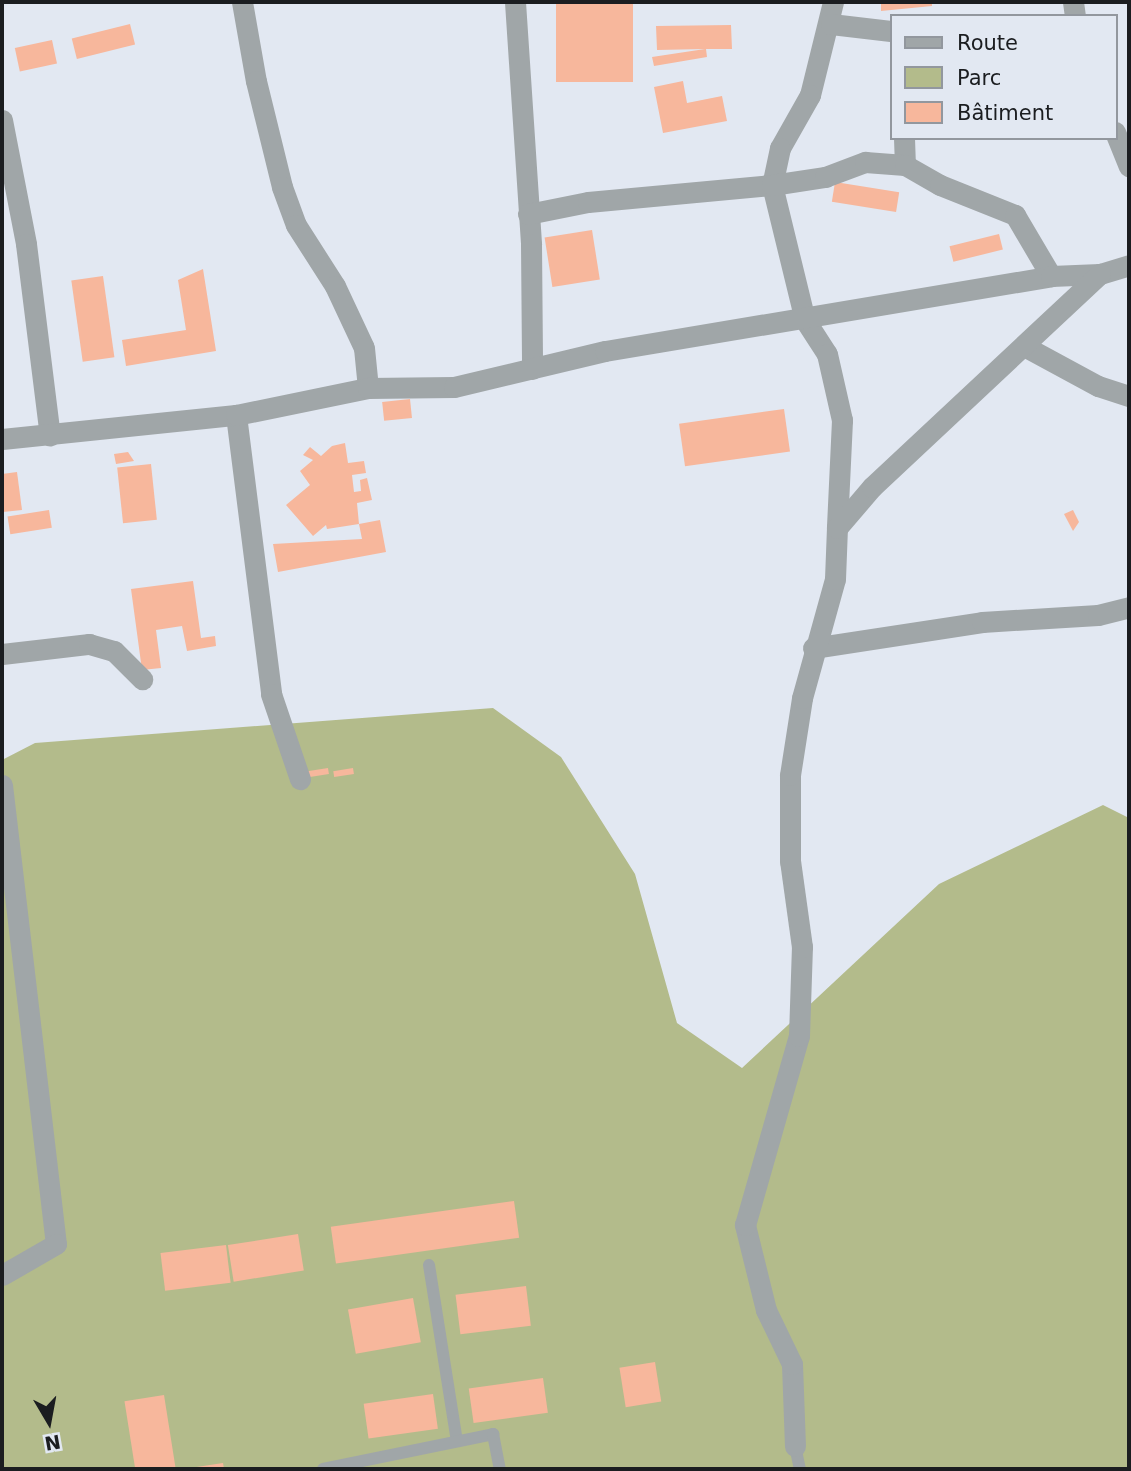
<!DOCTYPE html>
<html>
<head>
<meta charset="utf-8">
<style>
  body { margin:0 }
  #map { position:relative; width:1131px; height:1471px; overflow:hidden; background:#e2e8f2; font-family:"DejaVu Sans",sans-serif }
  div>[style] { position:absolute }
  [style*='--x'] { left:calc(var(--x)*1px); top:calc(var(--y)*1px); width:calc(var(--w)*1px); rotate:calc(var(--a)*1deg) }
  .green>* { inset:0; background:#b3bb8b }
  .building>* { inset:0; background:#f7b79c; transform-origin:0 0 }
  .lane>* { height:12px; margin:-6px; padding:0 6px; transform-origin:6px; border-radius:6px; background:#a0a6a8 }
  .street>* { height:21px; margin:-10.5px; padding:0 10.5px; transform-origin:10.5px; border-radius:10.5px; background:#a0a6a8 }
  span { translate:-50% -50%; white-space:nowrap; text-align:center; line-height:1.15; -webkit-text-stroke:7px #e2e8f2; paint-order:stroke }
  .frame { position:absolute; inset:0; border:4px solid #1b1d20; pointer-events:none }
  .legend { position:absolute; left:890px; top:14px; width:228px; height:126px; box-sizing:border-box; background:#e2e8f2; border:2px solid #92979e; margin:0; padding:9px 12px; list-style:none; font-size:21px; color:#1b1d20 }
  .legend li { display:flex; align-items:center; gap:14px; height:35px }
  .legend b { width:35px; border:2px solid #92979e }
  .north { position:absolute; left:14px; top:1387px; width:70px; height:70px; -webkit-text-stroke:5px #e2e8f2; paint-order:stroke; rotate:170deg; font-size:19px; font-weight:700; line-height:28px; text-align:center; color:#1b1d20 }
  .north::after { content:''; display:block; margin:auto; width:24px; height:32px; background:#1b1d20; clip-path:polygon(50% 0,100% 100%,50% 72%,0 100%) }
</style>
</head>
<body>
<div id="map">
  <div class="green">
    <div style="clip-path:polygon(493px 708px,561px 757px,635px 874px,677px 1023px,742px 1068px,939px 884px,1103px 805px,1129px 818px,1129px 1469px,2px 1469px,2px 760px,35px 743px)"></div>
  </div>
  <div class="building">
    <div style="left:556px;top:2px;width:77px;height:80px"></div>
    <div style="clip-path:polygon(881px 2px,932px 2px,932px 6px,881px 11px)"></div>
    <div style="left:130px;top:24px;width:21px;height:60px;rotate:76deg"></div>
    <div style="clip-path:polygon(731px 25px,732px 49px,706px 49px,707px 57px,654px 66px,652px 57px,705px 49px,657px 50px,656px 26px)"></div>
    <div style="left:52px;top:40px;width:24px;height:38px;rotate:78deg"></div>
    <div style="clip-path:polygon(683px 81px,687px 103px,722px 96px,727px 121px,663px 133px,654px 87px)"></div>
    <div style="left:835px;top:182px;width:65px;height:20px;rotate:9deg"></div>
    <div style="left:592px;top:230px;width:50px;height:48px;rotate:81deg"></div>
    <div style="left:999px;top:234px;width:16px;height:51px;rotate:76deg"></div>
    <div style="clip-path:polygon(203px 269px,216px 351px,126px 366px,122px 340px,186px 330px,178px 280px)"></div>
    <div style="left:103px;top:276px;width:82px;height:32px;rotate:82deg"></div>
    <div style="left:410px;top:399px;width:19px;height:28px;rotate:84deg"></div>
    <div style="left:784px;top:409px;width:43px;height:106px;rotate:82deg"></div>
    <div style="clip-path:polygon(345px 443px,348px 463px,364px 461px,366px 473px,352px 475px,354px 492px,361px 491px,360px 480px,367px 478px,372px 500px,357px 503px,359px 524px,327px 529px,326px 525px,313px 536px,286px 505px,310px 485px,300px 471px,313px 460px,303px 455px,310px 447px,321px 456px,332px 446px)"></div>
    <div style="clip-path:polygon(128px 452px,134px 461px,116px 464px,114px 454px)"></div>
    <div style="left:151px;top:464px;width:56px;height:34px;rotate:84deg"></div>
    <div style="clip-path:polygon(17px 472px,22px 510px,3px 512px,2px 474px)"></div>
    <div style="left:49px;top:510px;width:18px;height:42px;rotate:81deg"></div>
    <div style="clip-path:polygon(1073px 510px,1079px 522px,1073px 531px,1064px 514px)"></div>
    <div style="clip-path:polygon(380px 520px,386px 552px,278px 572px,273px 544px,362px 539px,359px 524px)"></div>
    <div style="clip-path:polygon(193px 581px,201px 638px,215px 636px,216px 646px,187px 651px,182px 626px,156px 630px,161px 668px,142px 670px,131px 589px)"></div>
    <div style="left:328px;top:768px;width:6px;height:21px;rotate:81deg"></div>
    <div style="left:353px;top:768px;width:6px;height:20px;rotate:81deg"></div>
    <div style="left:514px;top:1201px;width:37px;height:185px;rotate:82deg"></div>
    <div style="left:298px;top:1234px;width:37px;height:71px;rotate:81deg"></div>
    <div style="left:226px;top:1245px;width:38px;height:66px;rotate:83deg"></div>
    <div style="left:526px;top:1286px;width:40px;height:71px;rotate:83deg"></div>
    <div style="left:413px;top:1298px;width:45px;height:66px;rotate:80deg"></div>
    <div style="left:655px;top:1362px;width:40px;height:36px;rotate:81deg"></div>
    <div style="left:543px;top:1378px;width:35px;height:75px;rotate:82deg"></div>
    <div style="left:433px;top:1394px;width:35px;height:70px;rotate:82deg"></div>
    <div style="left:164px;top:1395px;width:75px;height:40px;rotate:81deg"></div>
    <div style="clip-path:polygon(223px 1463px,224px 1469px,190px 1469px,190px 1468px)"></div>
  </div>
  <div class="lane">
    <div style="--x:429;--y:1265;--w:178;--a:81"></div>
    <div style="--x:795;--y:1446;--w:24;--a:78"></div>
    <div style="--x:323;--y:1469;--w:174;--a:-11.6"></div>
    <div style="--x:493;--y:1434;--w:36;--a:79"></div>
  </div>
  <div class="street">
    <div style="--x:242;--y:2;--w:80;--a:80"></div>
    <div style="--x:256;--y:81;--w:109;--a:76.2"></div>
    <div style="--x:282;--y:187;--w:40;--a:69.8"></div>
    <div style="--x:296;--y:225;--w:72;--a:57.4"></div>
    <div style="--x:335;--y:286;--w:68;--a:64.9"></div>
    <div style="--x:364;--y:348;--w:40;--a:84.3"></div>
    <div style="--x:515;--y:2;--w:243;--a:86.2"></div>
    <div style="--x:531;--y:244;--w:125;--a:89.5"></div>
    <div style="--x:833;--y:2;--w:96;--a:103.9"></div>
    <div style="--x:810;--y:95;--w:61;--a:119.5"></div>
    <div style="--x:780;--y:148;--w:38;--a:102"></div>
    <div style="--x:772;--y:185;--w:139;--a:76.3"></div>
    <div style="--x:805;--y:320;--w:40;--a:57.1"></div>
    <div style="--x:827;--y:354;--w:68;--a:77.2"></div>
    <div style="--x:842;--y:420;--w:108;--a:92.7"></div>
    <div style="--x:1073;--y:2;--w:14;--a:82"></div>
    <div style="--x:831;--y:24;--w:60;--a:6.7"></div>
    <div style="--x:2;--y:120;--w:126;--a:79"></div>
    <div style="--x:26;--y:244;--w:193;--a:82.9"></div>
    <div style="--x:1115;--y:132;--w:37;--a:68"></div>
    <div style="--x:904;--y:138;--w:27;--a:88"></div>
    <div style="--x:528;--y:214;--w:61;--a:-11.3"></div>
    <div style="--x:588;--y:202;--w:185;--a:-5.3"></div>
    <div style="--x:772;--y:185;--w:54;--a:-8.6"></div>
    <div style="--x:825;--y:177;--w:43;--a:-20.6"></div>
    <div style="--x:865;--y:162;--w:40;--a:4.3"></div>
    <div style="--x:905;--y:165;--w:40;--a:29.7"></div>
    <div style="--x:940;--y:185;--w:81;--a:21.8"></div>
    <div style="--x:1015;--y:215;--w:71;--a:59.5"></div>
    <div style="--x:1024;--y:346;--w:84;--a:28.4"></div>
    <div style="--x:1098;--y:386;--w:33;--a:18"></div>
    <div style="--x:236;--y:415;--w:281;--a:82.8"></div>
    <div style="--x:271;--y:694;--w:90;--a:71.2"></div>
    <div style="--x:2;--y:439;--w:235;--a:-5.9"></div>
    <div style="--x:236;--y:415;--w:135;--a:-11.6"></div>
    <div style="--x:368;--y:388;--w:86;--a:-0.7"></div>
    <div style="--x:454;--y:387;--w:155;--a:-13.4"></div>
    <div style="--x:605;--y:351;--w:452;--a:-9.5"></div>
    <div style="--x:1051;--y:276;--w:49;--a:-2.3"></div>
    <div style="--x:1100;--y:274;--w:30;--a:-17"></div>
    <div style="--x:813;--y:648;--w:171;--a:-8.7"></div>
    <div style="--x:982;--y:622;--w:116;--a:-3.5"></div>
    <div style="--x:1098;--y:615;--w:32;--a:-14"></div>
    <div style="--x:2;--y:654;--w:88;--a:-6.6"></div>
    <div style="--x:89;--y:644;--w:26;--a:16"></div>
    <div style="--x:114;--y:651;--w:40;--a:45"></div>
    <div style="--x:2;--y:785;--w:462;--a:83.3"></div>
    <div style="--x:56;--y:1244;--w:62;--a:150.1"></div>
    <div style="--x:795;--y:1446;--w:82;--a:-92.1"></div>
    <div style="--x:792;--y:1364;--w:60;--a:-115.7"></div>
    <div style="--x:766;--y:1310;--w:88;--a:-103.9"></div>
    <div style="--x:745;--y:1225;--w:197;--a:-74.1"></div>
    <div style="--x:799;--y:1036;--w:89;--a:-88.1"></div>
    <div style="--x:802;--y:947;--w:87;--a:-97.9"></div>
    <div style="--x:790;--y:861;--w:86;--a:-90"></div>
    <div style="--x:790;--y:775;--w:78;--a:-81.1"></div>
    <div style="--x:802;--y:698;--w:123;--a:-74.5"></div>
    <div style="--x:835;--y:579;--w:51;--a:-87.8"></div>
    <div style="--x:837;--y:528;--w:54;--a:-49.5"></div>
    <div style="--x:872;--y:487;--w:312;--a:-43.1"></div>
  </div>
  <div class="frame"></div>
  <ul class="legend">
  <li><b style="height:9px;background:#a0a6a8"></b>Route</li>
  <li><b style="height:19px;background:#b3bb8b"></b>Parc</li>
  <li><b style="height:19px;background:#f7b79c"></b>Bâtiment</li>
  </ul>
  <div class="north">N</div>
</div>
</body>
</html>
